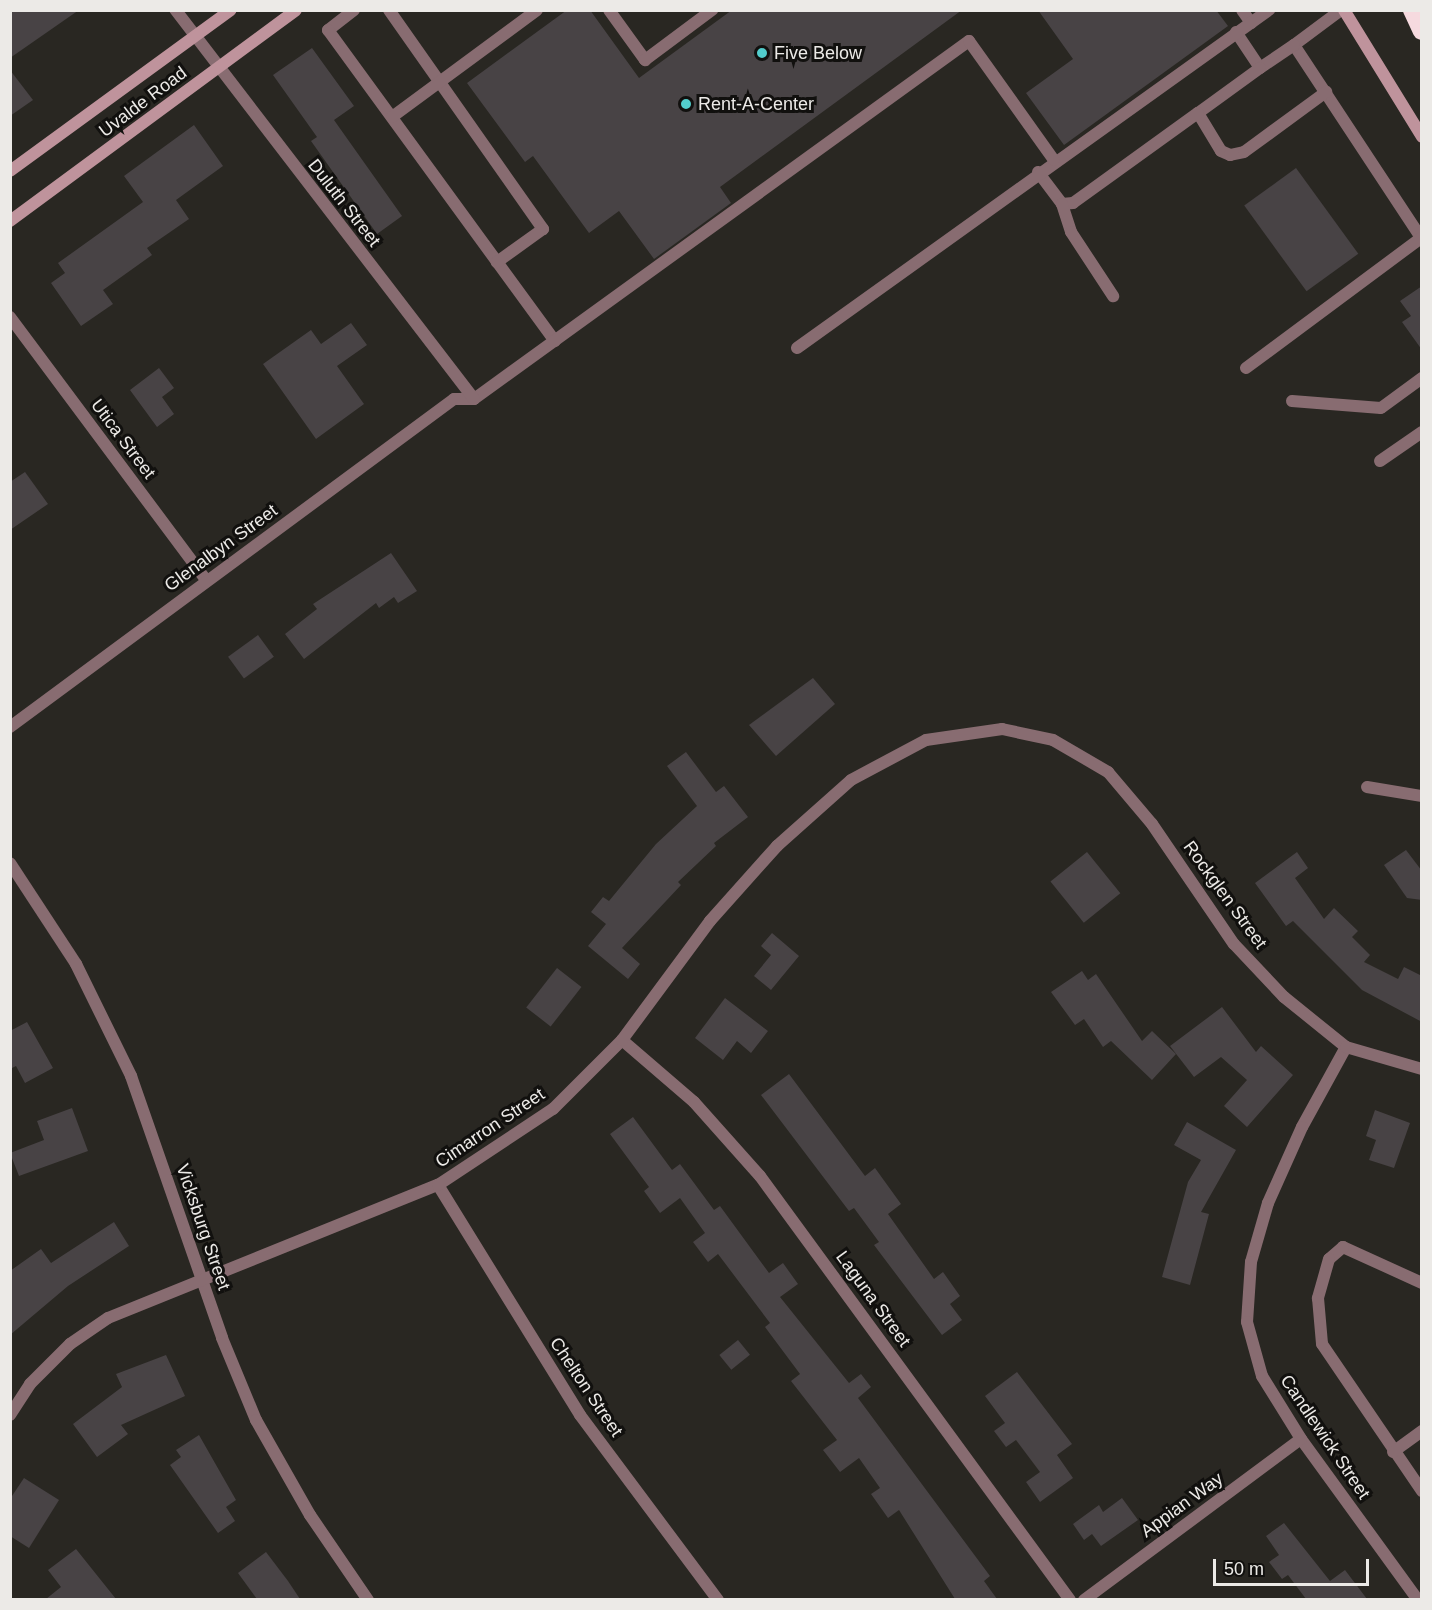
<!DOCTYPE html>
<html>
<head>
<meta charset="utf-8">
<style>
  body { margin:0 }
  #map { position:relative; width:1432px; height:1610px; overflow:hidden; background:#292722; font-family:Helvetica,sans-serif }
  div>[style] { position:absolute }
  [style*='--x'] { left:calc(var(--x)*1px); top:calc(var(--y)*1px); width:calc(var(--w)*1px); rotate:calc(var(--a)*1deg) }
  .building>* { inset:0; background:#484345; transform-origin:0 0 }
  .service>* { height:12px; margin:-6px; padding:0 6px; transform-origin:6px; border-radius:6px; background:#886c71 }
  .minor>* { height:12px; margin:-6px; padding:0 6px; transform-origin:6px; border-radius:6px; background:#886c71 }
  .secondary>* { height:12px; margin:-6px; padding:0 6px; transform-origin:6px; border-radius:6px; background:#bf939c }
  .motorway>* { height:18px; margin:-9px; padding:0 9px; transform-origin:9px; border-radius:9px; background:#f6dadf }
  .dots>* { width:16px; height:16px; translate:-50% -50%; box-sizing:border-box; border:3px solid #11100e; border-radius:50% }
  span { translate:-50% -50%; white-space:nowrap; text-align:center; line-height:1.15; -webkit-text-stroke:6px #11100e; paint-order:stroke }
  .poi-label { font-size:18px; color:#eceae7 }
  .left { translate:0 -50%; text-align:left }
  .street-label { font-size:18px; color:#eceae7 }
  .frame { position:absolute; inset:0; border:12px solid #eceae7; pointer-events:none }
  .scale { position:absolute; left:1213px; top:1559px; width:156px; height:27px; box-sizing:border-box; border:3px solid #eceae7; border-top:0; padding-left:8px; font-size:18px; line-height:21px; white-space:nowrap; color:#eceae7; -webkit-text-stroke:4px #11100e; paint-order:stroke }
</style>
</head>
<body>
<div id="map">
  <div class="building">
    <div style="clip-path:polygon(10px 10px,79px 10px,10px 58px)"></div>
    <div style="clip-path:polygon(567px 10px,590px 10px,639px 78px,732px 10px,962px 10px,720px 187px,731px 203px,654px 259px,619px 211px,589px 233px,533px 156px,525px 162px,467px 83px)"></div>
    <div style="clip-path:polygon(1038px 10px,1216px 10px,1228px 26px,1064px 145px,1026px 93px,1073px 59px)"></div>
    <div style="clip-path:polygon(312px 48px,354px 106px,334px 120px,402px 216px,377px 234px,311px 141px,317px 137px,273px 75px)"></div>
    <div style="clip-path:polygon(10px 70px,33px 100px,10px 116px)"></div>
    <div style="clip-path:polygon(194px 125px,223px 166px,176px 200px,189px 219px,147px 248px,152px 255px,103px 290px,113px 304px,81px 326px,51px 283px,65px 273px,58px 263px,143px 202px,124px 176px)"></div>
    <div style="left:1296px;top:168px;width:106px;height:64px;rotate:54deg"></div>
    <div style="clip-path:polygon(1422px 286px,1422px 350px,1402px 322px,1411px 316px,1400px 301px)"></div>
    <div style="clip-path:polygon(351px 323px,367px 345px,337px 366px,364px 404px,316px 439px,263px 364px,311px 330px,321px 344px)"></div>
    <div style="clip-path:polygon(159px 368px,174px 388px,162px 397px,174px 414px,157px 427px,130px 390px)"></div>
    <div style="clip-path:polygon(25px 472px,48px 504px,10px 530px,10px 482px)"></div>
    <div style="clip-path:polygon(391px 553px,417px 591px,398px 603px,394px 597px,379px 608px,376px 603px,304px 659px,285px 634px,317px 609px,313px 604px)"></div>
    <div style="left:258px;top:635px;width:27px;height:37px;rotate:54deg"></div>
    <div style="clip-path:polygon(813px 678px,835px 704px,776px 756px,749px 725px)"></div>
    <div style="clip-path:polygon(686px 752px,716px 792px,724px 786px,748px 817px,714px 843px,716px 846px,678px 882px,681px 885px,622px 948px,640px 964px,628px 979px,588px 946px,606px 924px,591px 912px,603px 897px,609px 901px,656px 844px,697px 806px,667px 766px)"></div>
    <div style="clip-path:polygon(1406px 850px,1422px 871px,1422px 900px,1407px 898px,1384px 865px)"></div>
    <div style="left:1087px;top:852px;width:53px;height:47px;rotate:51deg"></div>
    <div style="clip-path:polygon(1297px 852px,1308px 868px,1295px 878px,1324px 919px,1334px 908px,1358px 931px,1352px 937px,1370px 955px,1364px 962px,1398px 979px,1404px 967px,1422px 976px,1422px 1022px,1362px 990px,1293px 921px,1286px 926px,1255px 883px)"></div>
    <div style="clip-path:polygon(772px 933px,799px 956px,771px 990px,754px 976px,771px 955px,761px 946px)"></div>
    <div style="left:557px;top:968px;width:31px;height:50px;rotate:38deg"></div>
    <div style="clip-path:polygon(1082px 971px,1088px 980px,1096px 974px,1142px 1041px,1152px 1031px,1176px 1054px,1152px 1080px,1111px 1041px,1103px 1047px,1084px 1019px,1075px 1025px,1051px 992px)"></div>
    <div style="clip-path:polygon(725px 998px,768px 1031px,751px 1053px,737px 1041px,723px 1060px,695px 1038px)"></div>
    <div style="clip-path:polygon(1222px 1007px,1256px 1052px,1261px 1046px,1293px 1075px,1247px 1127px,1224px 1106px,1247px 1080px,1221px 1057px,1194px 1077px,1170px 1046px)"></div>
    <div style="clip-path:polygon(27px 1022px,53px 1068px,25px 1083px,16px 1066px,10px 1069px,10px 1031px)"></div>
    <div style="clip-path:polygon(789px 1074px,865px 1176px,875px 1168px,901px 1204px,888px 1214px,934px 1279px,943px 1272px,960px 1296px,950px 1304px,962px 1320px,942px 1335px,874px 1245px,879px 1242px,854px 1208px,849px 1211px,761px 1095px)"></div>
    <div style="clip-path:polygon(72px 1108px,88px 1151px,19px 1176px,10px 1153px,44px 1140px,37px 1121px)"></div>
    <div style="clip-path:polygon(1375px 1110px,1410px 1123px,1394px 1168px,1369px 1160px,1376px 1140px,1366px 1136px)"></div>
    <div style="clip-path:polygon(633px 1117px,672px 1170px,680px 1164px,714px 1210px,720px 1206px,769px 1273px,783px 1263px,798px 1284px,780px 1297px,849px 1383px,861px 1374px,871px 1387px,858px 1398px,990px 1576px,984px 1581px,997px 1599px,955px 1599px,899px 1510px,888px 1518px,871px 1494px,880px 1488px,859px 1458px,840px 1472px,823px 1450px,837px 1440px,791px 1381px,800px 1374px,765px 1327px,770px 1323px,718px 1254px,708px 1262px,693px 1242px,705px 1233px,680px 1198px,660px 1213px,644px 1191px,649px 1187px,610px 1134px)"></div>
    <div style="clip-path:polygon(1187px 1122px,1236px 1150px,1201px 1212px,1209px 1214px,1190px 1285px,1162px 1277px,1188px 1182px,1201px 1160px,1174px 1145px)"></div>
    <div style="clip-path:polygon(114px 1222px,129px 1246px,68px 1286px,10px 1335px,10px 1271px,41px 1249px,51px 1263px)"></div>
    <div style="left:738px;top:1340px;width:19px;height:24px;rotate:51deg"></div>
    <div style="clip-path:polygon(166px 1355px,185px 1396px,121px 1425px,128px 1434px,97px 1457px,73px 1424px,122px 1387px,116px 1374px)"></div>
    <div style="clip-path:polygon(1017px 1372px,1072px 1444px,1057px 1455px,1073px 1478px,1040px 1502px,1026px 1482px,1040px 1472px,1016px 1440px,1006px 1447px,994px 1431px,1005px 1423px,985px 1396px)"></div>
    <div style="clip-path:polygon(199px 1435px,236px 1500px,226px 1507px,235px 1521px,218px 1533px,170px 1465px,181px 1457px,176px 1450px)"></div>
    <div style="clip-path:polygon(24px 1478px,59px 1500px,29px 1548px,10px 1536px,10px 1499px)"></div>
    <div style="clip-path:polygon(1122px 1498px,1138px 1520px,1101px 1546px,1092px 1534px,1084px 1540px,1073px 1524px,1099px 1505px,1103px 1512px)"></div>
    <div style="clip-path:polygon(1284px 1523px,1330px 1581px,1345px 1570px,1367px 1599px,1306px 1599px,1288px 1575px,1282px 1579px,1269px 1562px,1279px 1555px,1266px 1536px)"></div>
    <div style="clip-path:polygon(76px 1549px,116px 1599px,46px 1599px,61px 1587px,48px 1570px)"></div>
    <div style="clip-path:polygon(266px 1552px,288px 1581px,300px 1599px,257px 1599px,238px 1573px)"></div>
  </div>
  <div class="service">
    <div style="--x:354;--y:10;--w:33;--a:142"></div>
    <div style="--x:328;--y:30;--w:385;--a:53.9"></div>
    <div style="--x:389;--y:10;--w:268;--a:54.9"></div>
    <div style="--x:543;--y:229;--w:57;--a:144.3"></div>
    <div style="--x:609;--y:10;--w:62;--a:54.2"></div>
    <div style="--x:645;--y:60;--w:84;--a:-36.7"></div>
    <div style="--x:1242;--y:10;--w:16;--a:55"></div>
    <div style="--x:1341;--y:10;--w:59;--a:143.3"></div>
    <div style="--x:1294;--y:45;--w:232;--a:56.6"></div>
    <div style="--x:1236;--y:32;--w:43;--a:56.3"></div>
    <div style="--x:1260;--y:68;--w:41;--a:-34.1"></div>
    <div style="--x:1260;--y:68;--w:77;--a:144"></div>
    <div style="--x:1198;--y:113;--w:44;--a:58.8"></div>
    <div style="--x:1221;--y:151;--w:10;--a:24"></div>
    <div style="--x:1230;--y:155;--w:14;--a:-12"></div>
    <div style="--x:1244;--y:152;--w:102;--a:-36.2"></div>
    <div style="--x:392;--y:117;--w:180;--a:-36.4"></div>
    <div style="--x:1038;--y:172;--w:40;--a:53"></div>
    <div style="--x:1062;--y:204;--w:11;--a:-5"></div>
    <div style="--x:1073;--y:203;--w:154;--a:-35.8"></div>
    <div style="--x:1062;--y:204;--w:29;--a:72"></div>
    <div style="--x:1071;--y:232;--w:77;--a:56.7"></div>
    <div style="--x:797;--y:348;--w:581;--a:-35.61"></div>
    <div style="--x:1246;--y:368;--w:217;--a:-36.6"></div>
    <div style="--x:474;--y:399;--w:611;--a:-35.88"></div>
    <div style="--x:969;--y:41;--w:146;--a:54.5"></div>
    <div style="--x:1292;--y:401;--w:89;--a:4.5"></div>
    <div style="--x:1381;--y:408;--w:51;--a:-36.2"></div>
    <div style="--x:1380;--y:461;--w:51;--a:-34.6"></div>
    <div style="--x:1367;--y:787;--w:56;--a:9.3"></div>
    <div style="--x:1422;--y:1283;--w:87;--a:-155.5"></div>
    <div style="--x:1343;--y:1247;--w:18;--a:139"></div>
    <div style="--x:1329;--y:1259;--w:41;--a:105.8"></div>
    <div style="--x:1318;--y:1298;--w:46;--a:85"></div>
    <div style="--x:1322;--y:1344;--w:178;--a:55.8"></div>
    <div style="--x:1393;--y:1452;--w:36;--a:-36"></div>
  </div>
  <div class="minor">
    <div style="--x:10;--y:317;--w:329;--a:53.3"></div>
    <div style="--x:10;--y:727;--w:552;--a:-36.45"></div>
    <div style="--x:454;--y:399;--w:20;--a:0"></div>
    <div style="--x:474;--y:399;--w:491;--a:-127.5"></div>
    <div style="--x:10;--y:863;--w:121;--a:56.8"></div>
    <div style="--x:76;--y:964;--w:125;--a:63.8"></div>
    <div style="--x:131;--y:1076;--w:277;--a:70.8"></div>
    <div style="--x:222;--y:1338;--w:89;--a:67.5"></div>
    <div style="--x:256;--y:1420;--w:109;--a:60.4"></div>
    <div style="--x:310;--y:1515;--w:103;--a:55.7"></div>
    <div style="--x:622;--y:1040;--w:95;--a:40.7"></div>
    <div style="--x:694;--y:1102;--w:99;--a:48.3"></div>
    <div style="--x:760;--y:1176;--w:525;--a:53.83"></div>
    <div style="--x:1346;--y:1047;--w:91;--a:118.8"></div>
    <div style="--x:1302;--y:1127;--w:83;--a:114.1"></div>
    <div style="--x:1268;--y:1203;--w:61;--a:106.1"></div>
    <div style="--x:1251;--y:1262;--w:60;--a:93.8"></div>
    <div style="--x:1247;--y:1322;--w:56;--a:74.5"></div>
    <div style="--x:1262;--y:1376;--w:74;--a:58.2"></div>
    <div style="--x:1301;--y:1439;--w:199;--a:54"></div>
    <div style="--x:438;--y:1185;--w:270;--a:58.3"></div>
    <div style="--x:580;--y:1415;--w:231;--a:53.3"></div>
    <div style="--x:10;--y:1415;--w:37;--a:-57"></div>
    <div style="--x:30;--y:1384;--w:57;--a:-45"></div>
    <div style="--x:70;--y:1344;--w:46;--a:-34.4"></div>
    <div style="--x:108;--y:1318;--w:356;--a:-22"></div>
    <div style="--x:438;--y:1185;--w:138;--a:-33.5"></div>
    <div style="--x:553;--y:1109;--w:98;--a:-45"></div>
    <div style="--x:622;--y:1040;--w:148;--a:-53.5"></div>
    <div style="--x:710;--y:921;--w:101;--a:-48.2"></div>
    <div style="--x:777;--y:846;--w:99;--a:-41.7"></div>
    <div style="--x:851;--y:780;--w:85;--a:-28.1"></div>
    <div style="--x:926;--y:740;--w:77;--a:-8.2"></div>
    <div style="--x:1002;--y:729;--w:52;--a:12.2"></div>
    <div style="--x:1053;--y:740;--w:64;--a:30.2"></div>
    <div style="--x:1108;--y:772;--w:68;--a:49.8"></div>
    <div style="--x:1152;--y:824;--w:145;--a:55.7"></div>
    <div style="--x:1234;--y:944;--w:73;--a:46.7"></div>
    <div style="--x:1284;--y:997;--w:80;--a:38.9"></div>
    <div style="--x:1346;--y:1047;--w:79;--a:16.1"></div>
    <div style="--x:1084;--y:1600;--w:270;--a:-36.6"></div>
  </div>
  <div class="secondary">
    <div style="--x:1344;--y:10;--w:149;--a:58.4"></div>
    <div style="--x:10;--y:171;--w:273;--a:-36.1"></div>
    <div style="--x:10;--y:221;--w:355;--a:-36.4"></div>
  </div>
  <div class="motorway">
    <div style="--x:1412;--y:10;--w:23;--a:65"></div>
  </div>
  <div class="dots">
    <div style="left:762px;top:53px;background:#52cdcc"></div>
    <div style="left:686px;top:104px;background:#52cdcc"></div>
  </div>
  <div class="poi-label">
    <span class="left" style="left:774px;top:53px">Five Below</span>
    <span class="left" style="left:698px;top:104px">Rent-A-Center</span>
  </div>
  <div class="street-label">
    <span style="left:143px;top:102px;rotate:-37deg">Uvalde Road</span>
    <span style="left:344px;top:203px;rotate:52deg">Duluth Street</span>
    <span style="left:123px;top:439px;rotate:53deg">Utica Street</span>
    <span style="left:221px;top:548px;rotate:-36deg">Glenalbyn Street</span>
    <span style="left:1225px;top:895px;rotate:54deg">Rockglen Street</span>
    <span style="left:490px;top:1128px;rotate:-34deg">Cimarron Street</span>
    <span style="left:203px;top:1227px;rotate:71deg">Vicksburg Street</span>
    <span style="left:873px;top:1299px;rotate:54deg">Laguna Street</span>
    <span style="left:586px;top:1387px;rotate:56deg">Chelton Street</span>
    <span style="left:1325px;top:1437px;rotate:56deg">Candlewick Street</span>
    <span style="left:1182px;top:1505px;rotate:-36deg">Appian Way</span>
  </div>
  <div class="frame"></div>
  <div class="scale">50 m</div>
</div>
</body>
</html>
